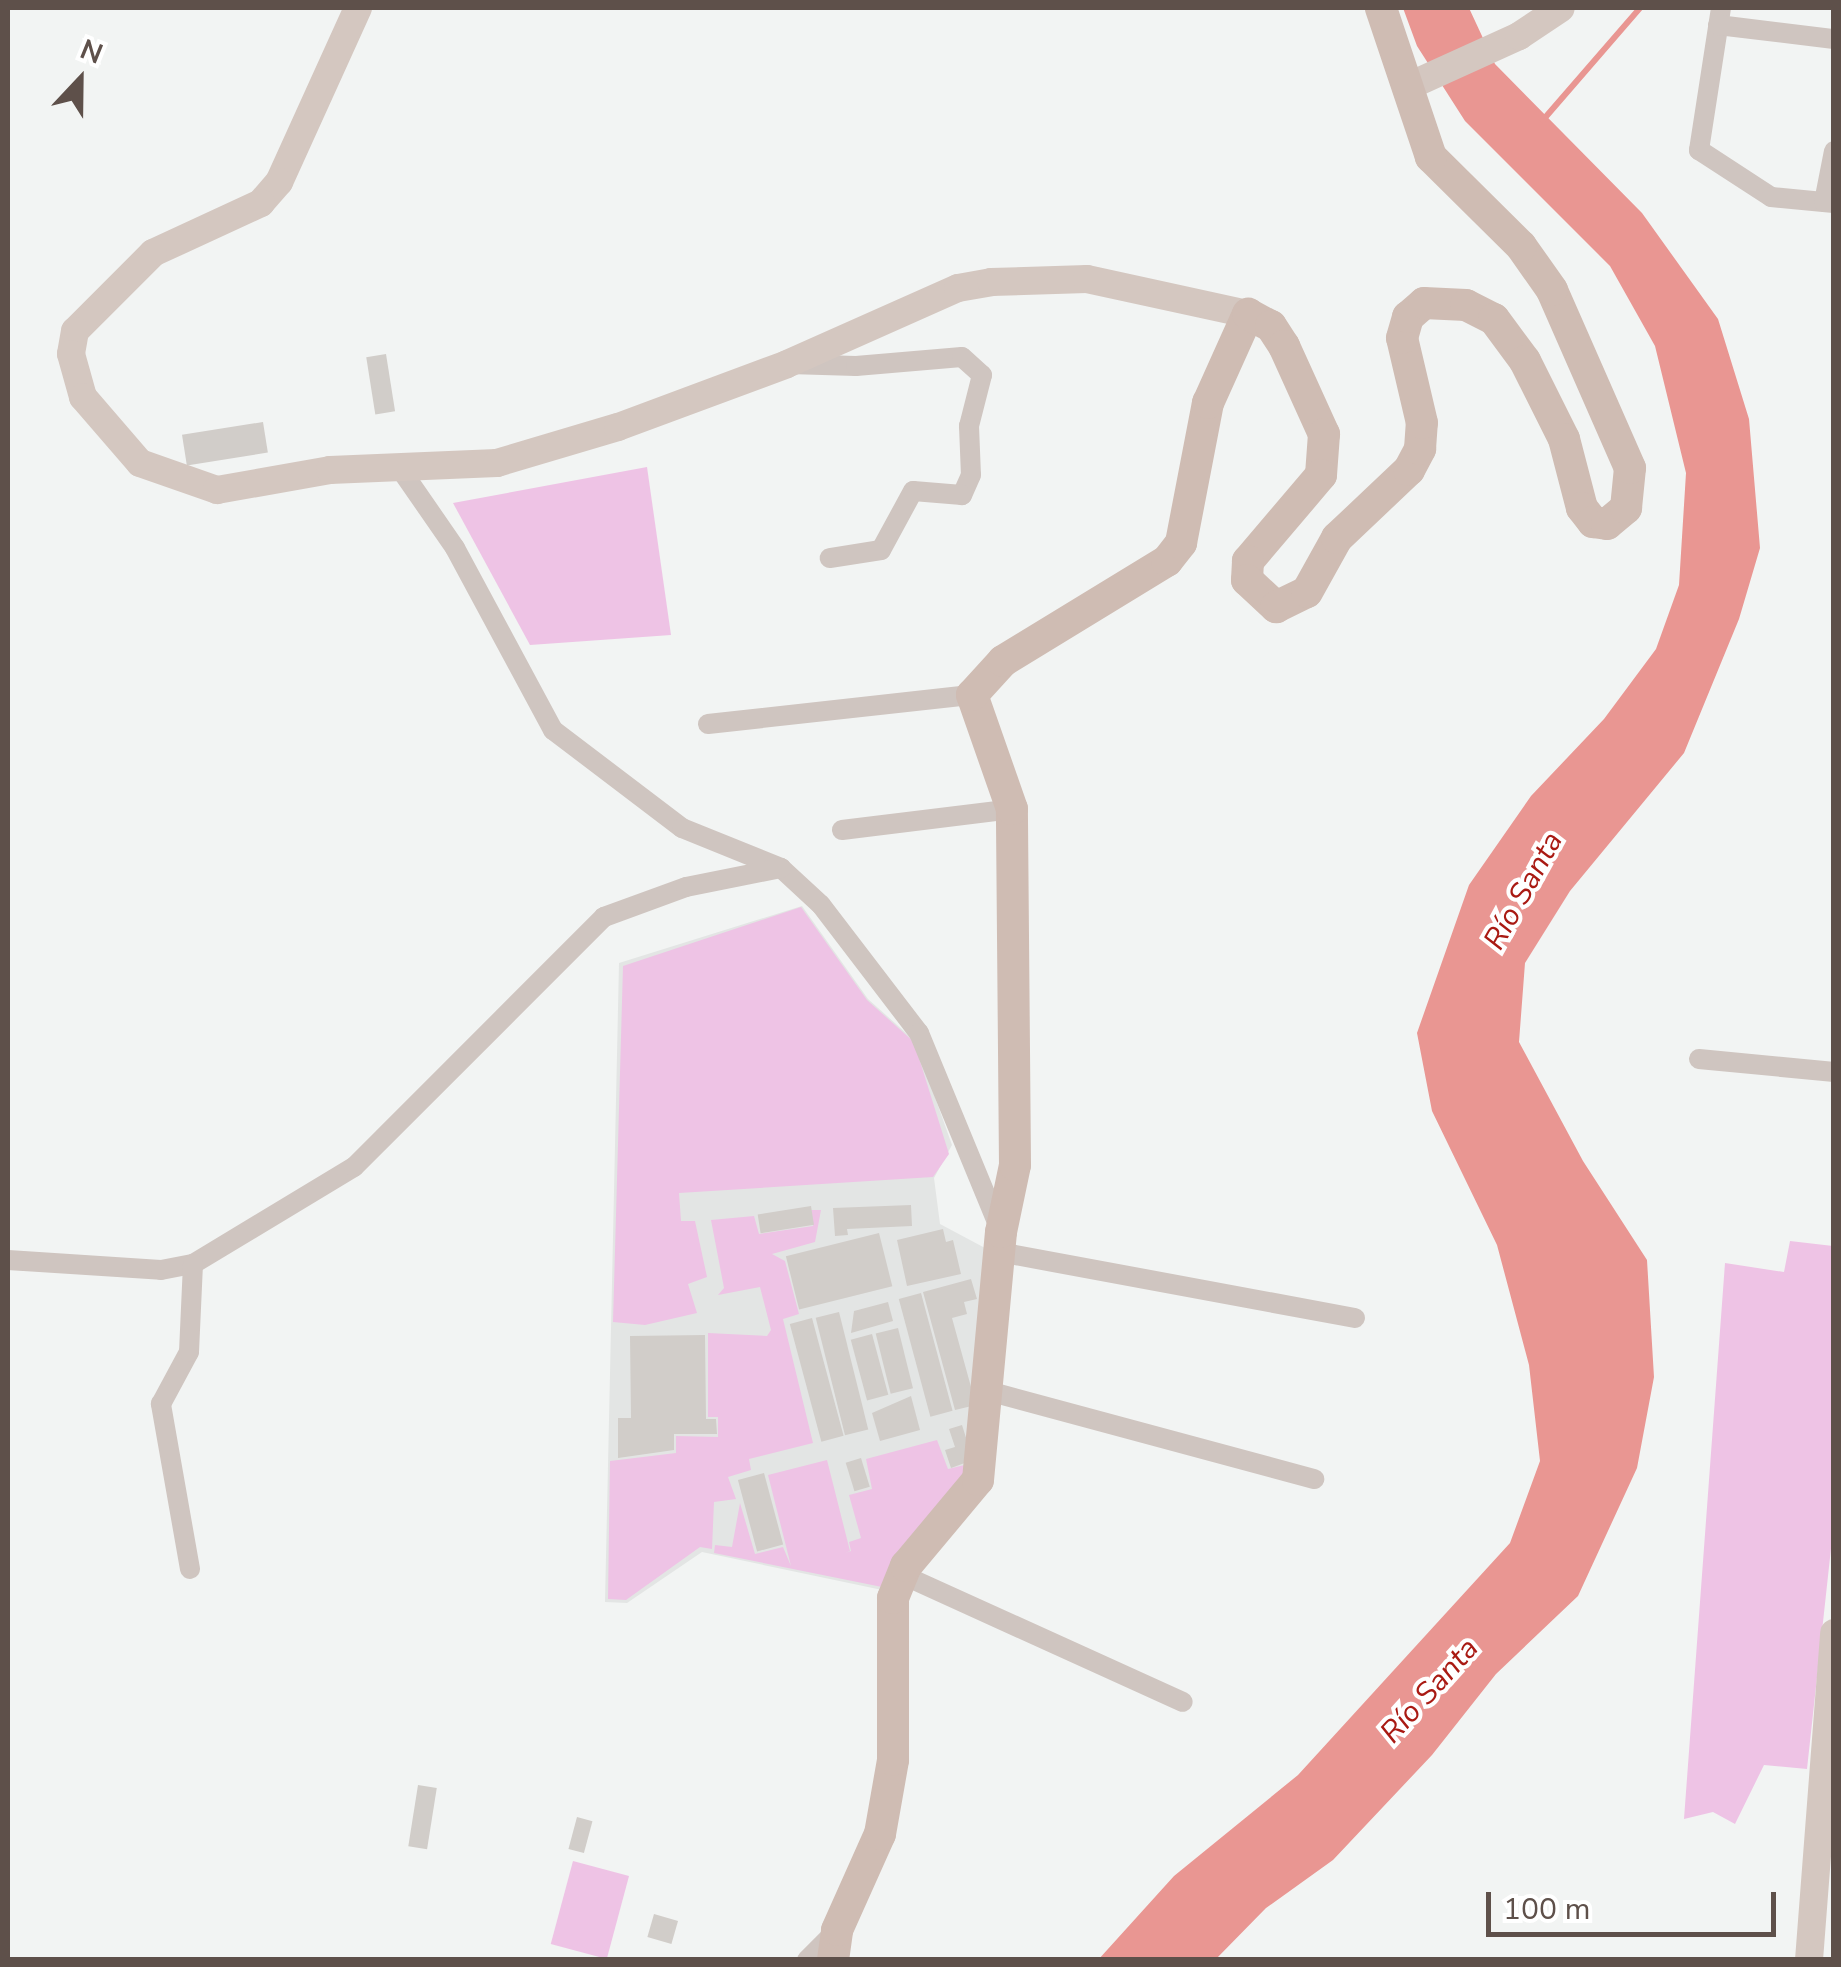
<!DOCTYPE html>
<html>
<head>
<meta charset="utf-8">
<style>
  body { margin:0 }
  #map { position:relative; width:1841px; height:1967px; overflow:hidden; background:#f2f4f3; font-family:"Nunito Sans",sans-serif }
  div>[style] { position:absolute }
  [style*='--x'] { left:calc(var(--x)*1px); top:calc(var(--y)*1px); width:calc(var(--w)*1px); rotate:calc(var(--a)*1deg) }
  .education>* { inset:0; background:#e3e5e4 }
  .green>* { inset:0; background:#eec3e5; transform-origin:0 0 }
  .water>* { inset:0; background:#e99692 }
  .stream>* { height:6px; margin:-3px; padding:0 3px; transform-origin:3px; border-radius:3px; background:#e99692 }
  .building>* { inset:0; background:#d1cdc9; transform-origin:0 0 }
  .street>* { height:20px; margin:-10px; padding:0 10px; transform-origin:10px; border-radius:10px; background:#cfc5c0 }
  .secondary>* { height:28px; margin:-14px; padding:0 14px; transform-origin:14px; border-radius:14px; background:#d4c7c0 }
  .primary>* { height:32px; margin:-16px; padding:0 16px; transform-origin:16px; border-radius:16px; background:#cfbcb3 }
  span { translate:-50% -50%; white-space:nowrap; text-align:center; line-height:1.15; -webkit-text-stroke:8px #fff; paint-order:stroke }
  .water-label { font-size:30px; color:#a91a13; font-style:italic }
  .frame { position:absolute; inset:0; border:10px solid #5e504a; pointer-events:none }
  .north { position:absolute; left:30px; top:30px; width:100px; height:100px; -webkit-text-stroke:8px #fff; paint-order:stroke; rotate:22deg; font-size:28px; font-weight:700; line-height:40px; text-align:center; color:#5e504a }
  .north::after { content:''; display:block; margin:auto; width:35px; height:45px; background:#5e504a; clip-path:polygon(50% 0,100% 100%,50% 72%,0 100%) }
  .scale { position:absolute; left:1486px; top:1892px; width:290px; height:45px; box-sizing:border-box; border:5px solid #5e504a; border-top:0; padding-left:12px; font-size:30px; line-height:35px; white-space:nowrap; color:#5e504a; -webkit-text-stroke:8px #fff; paint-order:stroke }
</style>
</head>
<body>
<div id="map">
  <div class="education">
    <div style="clip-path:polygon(802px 906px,868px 999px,915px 1041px,952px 1145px,934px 1178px,940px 1224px,985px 1248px,976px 1455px,887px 1591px,702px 1552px,627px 1603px,605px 1602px,619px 963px)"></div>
  </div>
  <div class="green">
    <div style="clip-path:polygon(647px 467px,671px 635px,530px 645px,453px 503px)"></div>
    <div style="clip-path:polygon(801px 907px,867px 1000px,914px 1042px,949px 1154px,933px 1177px,679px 1193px,681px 1221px,695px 1221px,707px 1277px,688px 1284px,697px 1313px,645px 1325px,613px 1322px,623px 966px)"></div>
    <div style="clip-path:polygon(811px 1210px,821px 1210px,815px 1242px,772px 1254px,785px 1261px,799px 1314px,783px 1319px,813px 1443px,749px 1459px,751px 1470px,728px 1477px,736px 1499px,714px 1502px,712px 1549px,700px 1547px,626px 1600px,608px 1599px,610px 1461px,676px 1453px,676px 1436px,718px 1437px,718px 1417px,708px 1417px,708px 1333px,767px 1336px,771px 1330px,760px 1287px,718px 1295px,724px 1288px,711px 1220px,754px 1216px,759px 1234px,813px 1226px)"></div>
    <div style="clip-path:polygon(1790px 1241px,1833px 1246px,1834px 1521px,1807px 1769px,1764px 1765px,1735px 1824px,1713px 1812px,1684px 1819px,1725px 1263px,1784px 1272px)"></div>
    <div style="clip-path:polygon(937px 1440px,948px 1469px,973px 1463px,887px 1588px,714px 1553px,715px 1545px,732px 1547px,740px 1503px,755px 1554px,783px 1547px,791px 1566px,768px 1475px,827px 1460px,850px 1551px,845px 1553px,851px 1551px,849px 1542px,861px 1538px,849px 1495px,872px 1489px,866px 1459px)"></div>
    <div style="left:573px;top:1861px;width:58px;height:86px;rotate:15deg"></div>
  </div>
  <div class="water">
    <div style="clip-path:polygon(1403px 8px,1469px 8px,1495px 64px,1642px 213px,1718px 319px,1749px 419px,1760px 548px,1739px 619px,1684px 753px,1570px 891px,1525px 963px,1519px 1042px,1583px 1161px,1647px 1260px,1654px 1377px,1637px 1468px,1578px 1596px,1496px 1674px,1432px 1755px,1333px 1860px,1266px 1908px,1216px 1959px,1098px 1960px,1174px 1876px,1298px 1775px,1510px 1543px,1540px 1461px,1529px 1365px,1497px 1245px,1432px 1111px,1417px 1033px,1469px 885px,1531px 796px,1604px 719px,1656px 649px,1679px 585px,1686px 473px,1655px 346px,1610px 266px,1465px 121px,1417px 46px)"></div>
  </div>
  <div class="stream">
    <div style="--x:1543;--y:120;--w:148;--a:-49.1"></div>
  </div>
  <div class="building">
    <div style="left:386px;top:354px;width:58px;height:20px;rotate:81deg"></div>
    <div style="left:263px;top:422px;width:31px;height:82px;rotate:81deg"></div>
    <div style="clip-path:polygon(911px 1205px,912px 1226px,847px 1229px,848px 1235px,835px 1236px,833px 1208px)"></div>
    <div style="left:811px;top:1206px;width:19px;height:54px;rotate:81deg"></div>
    <div style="clip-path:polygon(943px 1229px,946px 1242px,953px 1240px,961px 1274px,907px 1286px,897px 1240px)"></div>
    <div style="left:879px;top:1233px;width:55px;height:96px;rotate:76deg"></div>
    <div style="clip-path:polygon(971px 1279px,977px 1299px,964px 1302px,967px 1314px,952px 1318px,976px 1405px,955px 1410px,923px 1292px)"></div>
    <div style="left:921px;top:1293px;width:122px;height:23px;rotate:75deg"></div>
    <div style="clip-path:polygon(888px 1302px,893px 1321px,851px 1333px,854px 1311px)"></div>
    <div style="left:839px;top:1312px;width:121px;height:24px;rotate:76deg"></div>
    <div style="left:812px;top:1318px;width:122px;height:23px;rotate:75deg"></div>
    <div style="left:898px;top:1328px;width:62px;height:23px;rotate:76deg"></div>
    <div style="left:872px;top:1334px;width:63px;height:22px;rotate:75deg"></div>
    <div style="clip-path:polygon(705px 1335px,706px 1419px,716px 1419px,717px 1434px,674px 1434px,674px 1450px,618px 1458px,618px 1418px,631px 1418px,630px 1336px)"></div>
    <div style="clip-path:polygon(911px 1396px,920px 1430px,880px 1441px,872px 1413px)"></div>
    <div style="clip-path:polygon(962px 1425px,973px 1460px,951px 1468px,945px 1450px,955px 1447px,949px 1429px)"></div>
    <div style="left:861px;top:1458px;width:30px;height:16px;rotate:73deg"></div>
    <div style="left:764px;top:1473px;width:74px;height:27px;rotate:75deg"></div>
    <div style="left:418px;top:1785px;width:19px;height:62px;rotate:9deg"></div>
    <div style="left:577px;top:1817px;width:16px;height:33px;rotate:15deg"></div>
    <div style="left:654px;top:1914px;width:25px;height:24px;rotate:16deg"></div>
  </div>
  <div class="street">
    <div style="--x:1721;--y:8;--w:144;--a:98.8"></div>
    <div style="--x:1699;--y:150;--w:86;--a:33.1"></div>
    <div style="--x:1771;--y:197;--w:63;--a:5.4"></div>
    <div style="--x:1718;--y:25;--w:117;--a:6.9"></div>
    <div style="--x:1824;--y:202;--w:52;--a:-78.9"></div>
    <div style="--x:789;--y:364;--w:67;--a:1.7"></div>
    <div style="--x:856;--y:366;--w:106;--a:-4.9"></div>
    <div style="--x:962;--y:357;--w:27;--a:42"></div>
    <div style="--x:982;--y:375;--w:53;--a:104.3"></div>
    <div style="--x:969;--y:426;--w:49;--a:87.7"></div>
    <div style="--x:971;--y:475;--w:22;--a:114"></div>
    <div style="--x:962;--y:495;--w:49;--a:-175.3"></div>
    <div style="--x:913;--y:491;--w:67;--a:118.5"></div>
    <div style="--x:881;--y:550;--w:52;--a:171.1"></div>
    <div style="--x:399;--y:467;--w:98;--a:55.3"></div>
    <div style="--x:455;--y:548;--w:207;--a:61.7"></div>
    <div style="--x:553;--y:730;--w:162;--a:37.2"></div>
    <div style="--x:682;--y:828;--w:107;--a:22"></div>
    <div style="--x:781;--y:868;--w:54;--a:42.8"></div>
    <div style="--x:821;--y:905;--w:161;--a:52.6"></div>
    <div style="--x:919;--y:1033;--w:208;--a:67.6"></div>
    <div style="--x:708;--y:724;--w:266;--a:-6.3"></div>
    <div style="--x:842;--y:830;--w:171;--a:-7"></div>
    <div style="--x:1699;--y:1059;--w:136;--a:5.5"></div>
    <div style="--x:999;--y:1252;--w:362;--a:10.5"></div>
    <div style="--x:8;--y:1260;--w:153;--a:3.7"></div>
    <div style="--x:161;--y:1270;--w:33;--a:-11"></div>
    <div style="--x:193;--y:1264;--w:188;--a:-31.1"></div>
    <div style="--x:354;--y:1167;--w:354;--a:-45"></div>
    <div style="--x:604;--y:917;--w:87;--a:-20.1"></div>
    <div style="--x:686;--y:887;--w:97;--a:-11.3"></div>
    <div style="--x:988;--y:1391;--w:338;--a:15.1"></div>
    <div style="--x:190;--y:1569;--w:168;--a:-100"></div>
    <div style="--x:161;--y:1404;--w:59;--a:-61.7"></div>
    <div style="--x:189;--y:1352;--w:88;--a:-87.4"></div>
    <div style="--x:903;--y:1575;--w:307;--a:24.4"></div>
    <div style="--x:807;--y:1960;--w:42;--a:-45"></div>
  </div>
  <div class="secondary">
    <div style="--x:358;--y:8;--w:191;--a:114.4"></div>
    <div style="--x:279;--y:182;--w:28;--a:131"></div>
    <div style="--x:261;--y:203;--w:119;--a:155.2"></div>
    <div style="--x:153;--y:253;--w:110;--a:135"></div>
    <div style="--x:75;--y:331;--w:23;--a:100"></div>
    <div style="--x:71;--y:354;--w:45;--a:74.4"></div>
    <div style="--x:83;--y:397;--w:87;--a:49.2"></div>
    <div style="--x:140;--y:463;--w:82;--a:19.3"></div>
    <div style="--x:217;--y:490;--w:115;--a:-10"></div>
    <div style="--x:330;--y:470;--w:167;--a:-2.4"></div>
    <div style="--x:497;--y:463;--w:126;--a:-16.6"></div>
    <div style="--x:618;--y:427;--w:180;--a:-20.4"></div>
    <div style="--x:787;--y:364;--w:187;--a:-24"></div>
    <div style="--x:958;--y:288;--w:34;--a:-10"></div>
    <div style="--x:991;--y:282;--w:96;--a:-1.8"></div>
    <div style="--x:1087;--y:279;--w:165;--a:12.3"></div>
    <div style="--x:1409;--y:86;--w:121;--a:-24.4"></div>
    <div style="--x:1519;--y:36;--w:50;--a:-33.7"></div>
    <div style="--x:1809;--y:1960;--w:328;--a:-85.6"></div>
  </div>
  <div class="primary">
    <div style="--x:833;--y:1960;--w:30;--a:-82"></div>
    <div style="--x:837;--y:1930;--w:105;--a:-65.9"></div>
    <div style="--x:880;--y:1834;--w:75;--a:-80"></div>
    <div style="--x:893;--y:1760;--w:162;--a:-90"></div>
    <div style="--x:893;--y:1598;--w:35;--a:-68"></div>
    <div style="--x:906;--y:1566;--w:112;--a:-50.1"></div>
    <div style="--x:978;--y:1480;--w:249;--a:-84.7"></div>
    <div style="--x:1001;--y:1232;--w:68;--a:-78.2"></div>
    <div style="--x:1015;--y:1165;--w:356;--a:-90.5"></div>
    <div style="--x:1012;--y:809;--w:121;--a:-109.3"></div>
    <div style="--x:972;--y:695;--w:46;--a:-47.6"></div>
    <div style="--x:1003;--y:661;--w:192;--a:-31.4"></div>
    <div style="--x:1167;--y:561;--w:23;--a:-52"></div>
    <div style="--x:1181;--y:543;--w:143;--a:-79.1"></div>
    <div style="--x:1208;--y:403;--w:98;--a:-65.8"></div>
    <div style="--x:1248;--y:314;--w:26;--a:28"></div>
    <div style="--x:1271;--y:326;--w:24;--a:57"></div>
    <div style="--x:1284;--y:346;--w:97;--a:65.6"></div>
    <div style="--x:1324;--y:434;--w:41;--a:94.2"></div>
    <div style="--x:1321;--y:475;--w:113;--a:130.3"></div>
    <div style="--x:1248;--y:561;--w:19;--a:93"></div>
    <div style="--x:1247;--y:580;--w:40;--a:43"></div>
    <div style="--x:1276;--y:607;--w:34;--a:-26"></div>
    <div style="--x:1307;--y:592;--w:62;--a:-60.9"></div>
    <div style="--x:1337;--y:538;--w:99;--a:-43.4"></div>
    <div style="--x:1409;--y:470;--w:24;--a:-62"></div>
    <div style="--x:1420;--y:449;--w:26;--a:-86"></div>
    <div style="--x:1422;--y:423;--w:87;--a:-103.2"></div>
    <div style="--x:1402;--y:338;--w:22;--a:-74"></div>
    <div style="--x:1408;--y:317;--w:21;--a:-41"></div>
    <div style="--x:1424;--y:303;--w:42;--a:2.7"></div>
    <div style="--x:1466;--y:305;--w:31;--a:27"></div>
    <div style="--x:1494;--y:319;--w:52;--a:53.6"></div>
    <div style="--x:1525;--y:361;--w:87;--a:63.4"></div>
    <div style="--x:1564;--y:439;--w:71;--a:75.4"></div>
    <div style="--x:1582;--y:508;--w:18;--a:52"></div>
    <div style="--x:1593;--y:522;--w:14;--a:8"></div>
    <div style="--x:1607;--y:524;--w:25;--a:-40"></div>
    <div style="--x:1626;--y:508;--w:40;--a:-84.3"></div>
    <div style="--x:1630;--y:468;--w:194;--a:-113.7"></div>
    <div style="--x:1552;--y:290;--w:54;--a:-125.2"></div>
    <div style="--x:1521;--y:246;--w:127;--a:-135.3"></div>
    <div style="--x:1431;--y:157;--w:157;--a:-108.6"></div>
  </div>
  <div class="water-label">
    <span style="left:1524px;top:891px;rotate:-61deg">Río Santa</span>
    <span style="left:1430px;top:1691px;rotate:-48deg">Río Santa</span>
  </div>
  <div class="frame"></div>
  <div class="north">N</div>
  <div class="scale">100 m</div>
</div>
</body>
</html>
